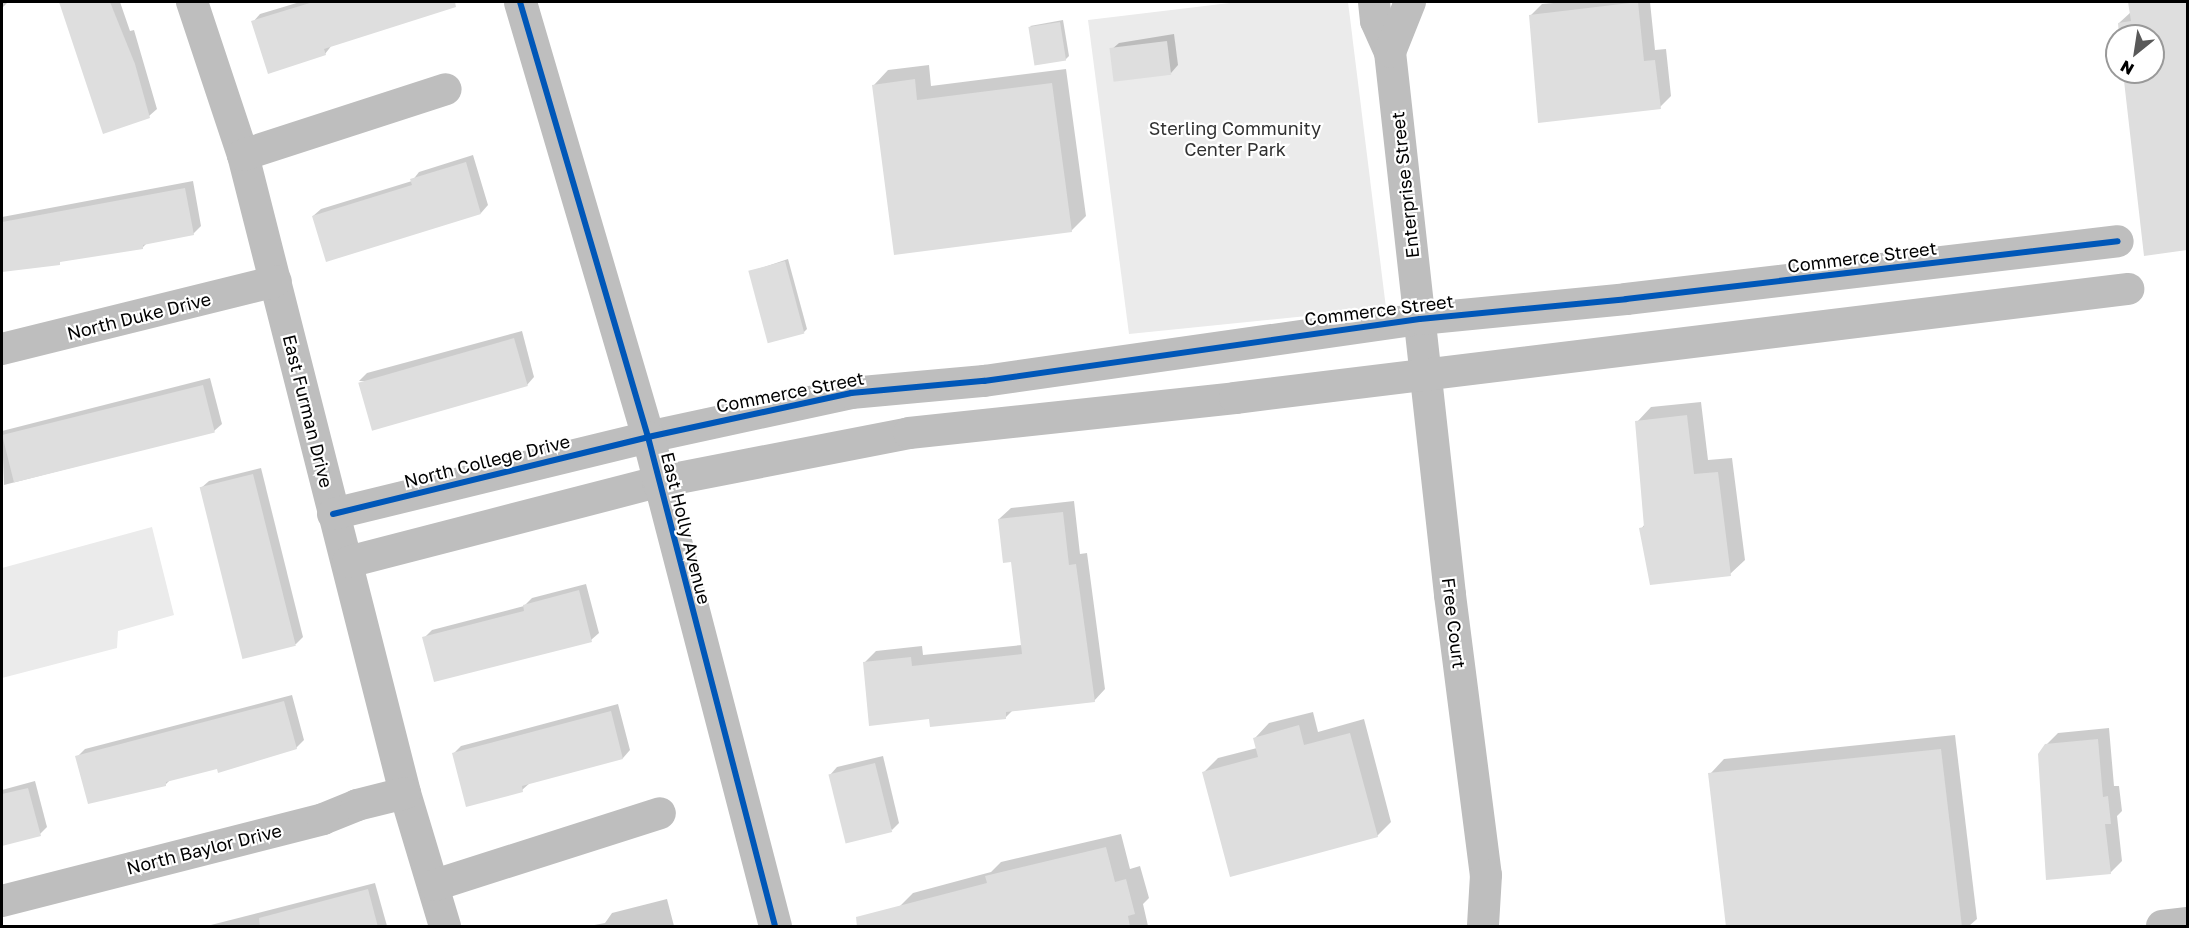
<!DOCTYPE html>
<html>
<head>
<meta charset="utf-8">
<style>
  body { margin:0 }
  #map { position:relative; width:2189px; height:928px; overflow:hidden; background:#fff; font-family:"Golos Text",sans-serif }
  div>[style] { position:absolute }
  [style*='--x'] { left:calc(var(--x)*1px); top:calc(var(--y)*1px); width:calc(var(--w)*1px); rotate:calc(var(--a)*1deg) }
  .green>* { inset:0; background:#ebebeb }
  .shadow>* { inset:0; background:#0003 }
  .building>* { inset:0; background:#dedede; transform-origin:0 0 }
  .minor>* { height:32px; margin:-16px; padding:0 16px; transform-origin:16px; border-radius:16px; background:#bebebe }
  .tertiary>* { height:33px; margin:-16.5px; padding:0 16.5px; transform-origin:16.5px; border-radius:16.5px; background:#bebebe }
  .cycleway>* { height:6px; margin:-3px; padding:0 3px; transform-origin:3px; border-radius:3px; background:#0057b8 }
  span { translate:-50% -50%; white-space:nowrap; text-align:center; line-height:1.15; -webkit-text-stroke:4.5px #fff; paint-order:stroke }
  .park-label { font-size:18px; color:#313131 }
  .street-label { font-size:18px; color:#000 }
  .frame { position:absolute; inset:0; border:3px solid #000; pointer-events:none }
  .north { position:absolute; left:2105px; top:24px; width:60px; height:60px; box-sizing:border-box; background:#fff; border:2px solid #999; border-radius:50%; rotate:210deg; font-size:16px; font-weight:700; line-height:24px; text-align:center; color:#000 }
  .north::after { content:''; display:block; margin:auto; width:21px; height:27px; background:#595959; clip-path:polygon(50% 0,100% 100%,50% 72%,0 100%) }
</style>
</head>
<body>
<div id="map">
  <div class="green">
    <div style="clip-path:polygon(1238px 2px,1348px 2px,1386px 308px,1129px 334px,1088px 20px)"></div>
    <div style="clip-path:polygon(152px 527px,174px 615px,118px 631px,117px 648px,2px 678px,2px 568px)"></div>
  </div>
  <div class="shadow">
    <div style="clip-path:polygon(2px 2px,8px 2px,2px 8px)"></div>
    <div style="clip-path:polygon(61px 2px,120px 2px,130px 31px,134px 30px,157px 109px,149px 116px,104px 132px)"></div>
    <div style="clip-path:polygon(300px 2px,426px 2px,428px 9px,332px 45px,325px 54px,253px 22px,260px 14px)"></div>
    <div style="clip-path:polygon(1564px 2px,1650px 2px,1655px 50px,1666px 49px,1671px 96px,1660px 107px,1530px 16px,1542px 4px)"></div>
    <div style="clip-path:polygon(2130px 2px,2188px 2px,2188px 249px,2145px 254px,2125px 72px,2153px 72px,2153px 36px,2121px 36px,2119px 23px,2131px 12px)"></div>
    <div style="clip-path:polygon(1063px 20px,1069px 56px,1065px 60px,1030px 26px)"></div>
    <div style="clip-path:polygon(1174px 34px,1178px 65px,1171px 73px,1111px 50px,1119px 43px)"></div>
    <div style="clip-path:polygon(929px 65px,931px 86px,1066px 69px,1086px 216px,1071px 231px,874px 85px,888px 70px)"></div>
    <div style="clip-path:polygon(473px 155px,488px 205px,481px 213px,327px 260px,313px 216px,321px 209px,412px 181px,419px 172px)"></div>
    <div style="clip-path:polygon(193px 181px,201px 226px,193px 234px,148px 242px,143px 247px,2px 271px,2px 217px)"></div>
    <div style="clip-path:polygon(788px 259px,807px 329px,803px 333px,749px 272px)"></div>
    <div style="clip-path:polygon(522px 331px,534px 377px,527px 385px,359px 381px,367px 373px)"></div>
    <div style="clip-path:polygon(210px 378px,222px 424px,214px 431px,4px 485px,2px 431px)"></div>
    <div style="clip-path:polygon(1701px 402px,1708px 460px,1732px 458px,1745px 560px,1730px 574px,1641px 529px,1645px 524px,1637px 422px,1651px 407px)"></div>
    <div style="clip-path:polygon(261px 468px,303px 637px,296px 644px,244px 657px,201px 488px,209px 481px)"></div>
    <div style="clip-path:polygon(1074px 501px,1080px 554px,1087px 553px,1105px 689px,1094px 701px,1014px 709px,1006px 717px,930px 717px,864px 663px,876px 651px,922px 646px,923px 655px,1022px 645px,1013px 560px,999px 519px,1011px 508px)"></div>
    <div style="clip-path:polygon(586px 584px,599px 633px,591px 640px,424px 638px,432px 630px,524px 606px,532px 598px)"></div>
    <div style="clip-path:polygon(292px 695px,304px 740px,296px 748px,171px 779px,166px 784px,77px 757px,85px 749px)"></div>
    <div style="clip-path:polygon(618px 704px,630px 750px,623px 758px,531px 782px,522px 790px,454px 753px,461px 746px)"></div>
    <div style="clip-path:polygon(1313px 712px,1318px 732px,1364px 719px,1391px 822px,1377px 836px,1203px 773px,1218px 758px,1257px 748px,1255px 738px,1269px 723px)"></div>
    <div style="clip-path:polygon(2109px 728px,2114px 786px,2119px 786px,2122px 811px,2117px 816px,2122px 861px,2110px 873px,2046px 745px,2058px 733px)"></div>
    <div style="clip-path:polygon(1955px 735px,1977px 919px,1969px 926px,1727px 926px,1710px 774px,1724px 759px)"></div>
    <div style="clip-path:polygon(883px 756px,899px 823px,892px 830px,830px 775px,837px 767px)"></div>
    <div style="clip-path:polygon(35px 781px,47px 827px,40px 834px,2px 844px,2px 790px)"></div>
    <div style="clip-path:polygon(1121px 834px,1130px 869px,1140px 866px,1149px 898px,1143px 904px,1148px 926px,903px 926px,898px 908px,913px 893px,991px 872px,1001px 862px)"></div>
    <div style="clip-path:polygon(375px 883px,387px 926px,207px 926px)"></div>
    <div style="clip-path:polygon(667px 899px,674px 926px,589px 926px,605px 923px,612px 913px)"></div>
  </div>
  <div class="building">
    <div style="clip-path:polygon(59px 2px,110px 2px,135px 64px,150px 118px,103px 134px)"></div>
    <div style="clip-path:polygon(313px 2px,455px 2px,456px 7px,324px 49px,326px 55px,268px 74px,251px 21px)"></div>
    <div style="clip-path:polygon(1638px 2px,1644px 61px,1655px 60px,1661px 109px,1538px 123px,1529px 15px)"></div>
    <div style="clip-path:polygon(2128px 2px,2187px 2px,2187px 250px,2144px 256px,2123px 72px,2153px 72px,2153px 36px,2119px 36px,2118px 23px,2131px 21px)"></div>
    <div style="left:1060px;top:22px;width:39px;height:32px;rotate:81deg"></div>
    <div style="left:1167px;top:41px;width:34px;height:58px;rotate:83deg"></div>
    <div style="clip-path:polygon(915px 79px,917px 100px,1052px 83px,1072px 232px,894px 255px,872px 85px)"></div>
    <div style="clip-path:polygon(466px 162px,481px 214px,326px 262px,312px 216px,412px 185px,410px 179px)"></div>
    <div style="clip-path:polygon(185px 188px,194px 235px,143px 245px,143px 249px,60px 262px,60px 265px,2px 272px,2px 222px)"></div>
    <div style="left:785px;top:261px;width:75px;height:38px;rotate:75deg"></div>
    <div style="left:514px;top:338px;width:50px;height:162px;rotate:74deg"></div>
    <div style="left:203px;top:385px;width:49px;height:207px;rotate:76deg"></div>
    <div style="clip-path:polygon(1687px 415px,1694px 474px,1718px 472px,1731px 576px,1650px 585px,1639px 528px,1644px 527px,1635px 421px)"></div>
    <div style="left:253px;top:474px;width:177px;height:55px;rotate:76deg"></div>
    <div style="clip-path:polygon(1063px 512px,1069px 565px,1076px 564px,1095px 702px,1006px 712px,1006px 719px,930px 727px,929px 719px,869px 726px,863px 662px,911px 657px,912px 666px,1022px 654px,1011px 562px,1003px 563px,998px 519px)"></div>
    <div style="clip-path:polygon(579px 590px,592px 642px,434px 682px,422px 637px,524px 611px,523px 605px)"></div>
    <div style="clip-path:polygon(284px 701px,297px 749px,218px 773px,217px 769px,166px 782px,166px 786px,88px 804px,75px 756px)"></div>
    <div style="clip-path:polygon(611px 711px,623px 759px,522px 786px,523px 792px,466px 807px,452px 753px)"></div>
    <div style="clip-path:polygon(1299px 725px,1304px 745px,1350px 733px,1378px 837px,1230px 877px,1202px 772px,1258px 757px,1253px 738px)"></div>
    <div style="clip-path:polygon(2098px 739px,2103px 797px,2108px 796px,2111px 824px,2105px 824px,2111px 874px,2046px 880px,2038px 754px,2045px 744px)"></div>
    <div style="clip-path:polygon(1941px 749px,1962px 927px,1726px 927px,1708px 773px)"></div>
    <div style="left:875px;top:763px;width:71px;height:48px;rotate:76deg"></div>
    <div style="clip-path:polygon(28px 788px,41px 836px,2px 846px,2px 794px)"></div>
    <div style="clip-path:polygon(1106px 847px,1115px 882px,1126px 879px,1135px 914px,1128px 916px,1130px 927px,857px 927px,856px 917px,987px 883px,985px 876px)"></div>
    <div style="clip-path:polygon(368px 889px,378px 927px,260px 927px,259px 918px)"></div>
  </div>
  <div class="minor">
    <div style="--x:192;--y:2;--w:161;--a:71.6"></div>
    <div style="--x:243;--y:155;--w:658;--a:75.75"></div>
    <div style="--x:405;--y:793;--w:139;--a:73.3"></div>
    <div style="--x:1374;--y:2;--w:19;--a:84"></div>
    <div style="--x:1376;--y:21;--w:34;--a:66"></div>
    <div style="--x:1390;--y:52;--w:546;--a:83.69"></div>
    <div style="--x:1450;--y:595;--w:282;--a:82.7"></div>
    <div style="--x:1486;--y:875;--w:51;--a:93.4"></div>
    <div style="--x:1390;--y:52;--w:54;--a:-68.2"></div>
    <div style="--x:243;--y:155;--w:213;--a:-18"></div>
    <div style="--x:2;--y:349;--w:282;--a:-13.9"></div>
    <div style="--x:333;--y:514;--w:324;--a:-13.7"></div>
    <div style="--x:648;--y:437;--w:208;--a:-12.2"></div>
    <div style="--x:851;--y:393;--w:134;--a:-5.2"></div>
    <div style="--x:984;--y:381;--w:440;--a:-8.1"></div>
    <div style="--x:1420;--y:319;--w:207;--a:-5.5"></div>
    <div style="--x:1626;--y:299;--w:495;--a:-6.7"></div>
    <div style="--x:348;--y:562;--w:320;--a:-14.5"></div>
    <div style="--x:658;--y:482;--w:256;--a:-11"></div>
    <div style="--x:909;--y:433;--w:328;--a:-6.1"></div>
    <div style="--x:1235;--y:398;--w:900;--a:-6.96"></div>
    <div style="--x:435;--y:885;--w:236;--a:-17.7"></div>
    <div style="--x:2;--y:901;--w:331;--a:-14.3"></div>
    <div style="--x:323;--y:819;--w:37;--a:-22"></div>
    <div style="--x:357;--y:805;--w:49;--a:-14"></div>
    <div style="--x:2162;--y:926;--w:26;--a:-7"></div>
  </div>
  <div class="tertiary">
    <div style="--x:520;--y:2;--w:453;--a:73.6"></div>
    <div style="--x:648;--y:437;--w:505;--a:75.44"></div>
  </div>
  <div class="cycleway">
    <div style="--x:520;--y:2;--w:453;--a:73.6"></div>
    <div style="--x:648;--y:437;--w:505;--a:75.44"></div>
    <div style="--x:333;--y:514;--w:324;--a:-13.7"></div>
    <div style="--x:648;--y:437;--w:208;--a:-12.2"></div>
    <div style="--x:851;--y:393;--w:134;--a:-5.2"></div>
    <div style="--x:984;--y:381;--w:440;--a:-8.1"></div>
    <div style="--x:1420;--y:319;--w:207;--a:-5.5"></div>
    <div style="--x:1626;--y:299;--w:495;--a:-6.7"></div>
  </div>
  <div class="park-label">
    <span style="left:1235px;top:139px">Sterling Community<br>Center Park</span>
  </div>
  <div class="street-label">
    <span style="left:1405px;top:185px;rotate:-96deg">Enterprise Street</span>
    <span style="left:1862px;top:257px;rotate:-7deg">Commerce Street</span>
    <span style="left:1379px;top:310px;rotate:-7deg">Commerce Street</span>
    <span style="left:139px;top:316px;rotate:-14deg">North Duke Drive</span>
    <span style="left:790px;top:392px;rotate:-11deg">Commerce Street</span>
    <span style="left:308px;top:411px;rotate:76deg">East Furman Drive</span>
    <span style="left:487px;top:461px;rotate:-14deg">North College Drive</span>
    <span style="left:686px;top:528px;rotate:76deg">East Holly Avenue</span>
    <span style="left:1454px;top:623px;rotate:83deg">Free Court</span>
    <span style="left:204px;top:849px;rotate:-14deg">North Baylor Drive</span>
  </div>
  <div class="frame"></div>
  <div class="north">N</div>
</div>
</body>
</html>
